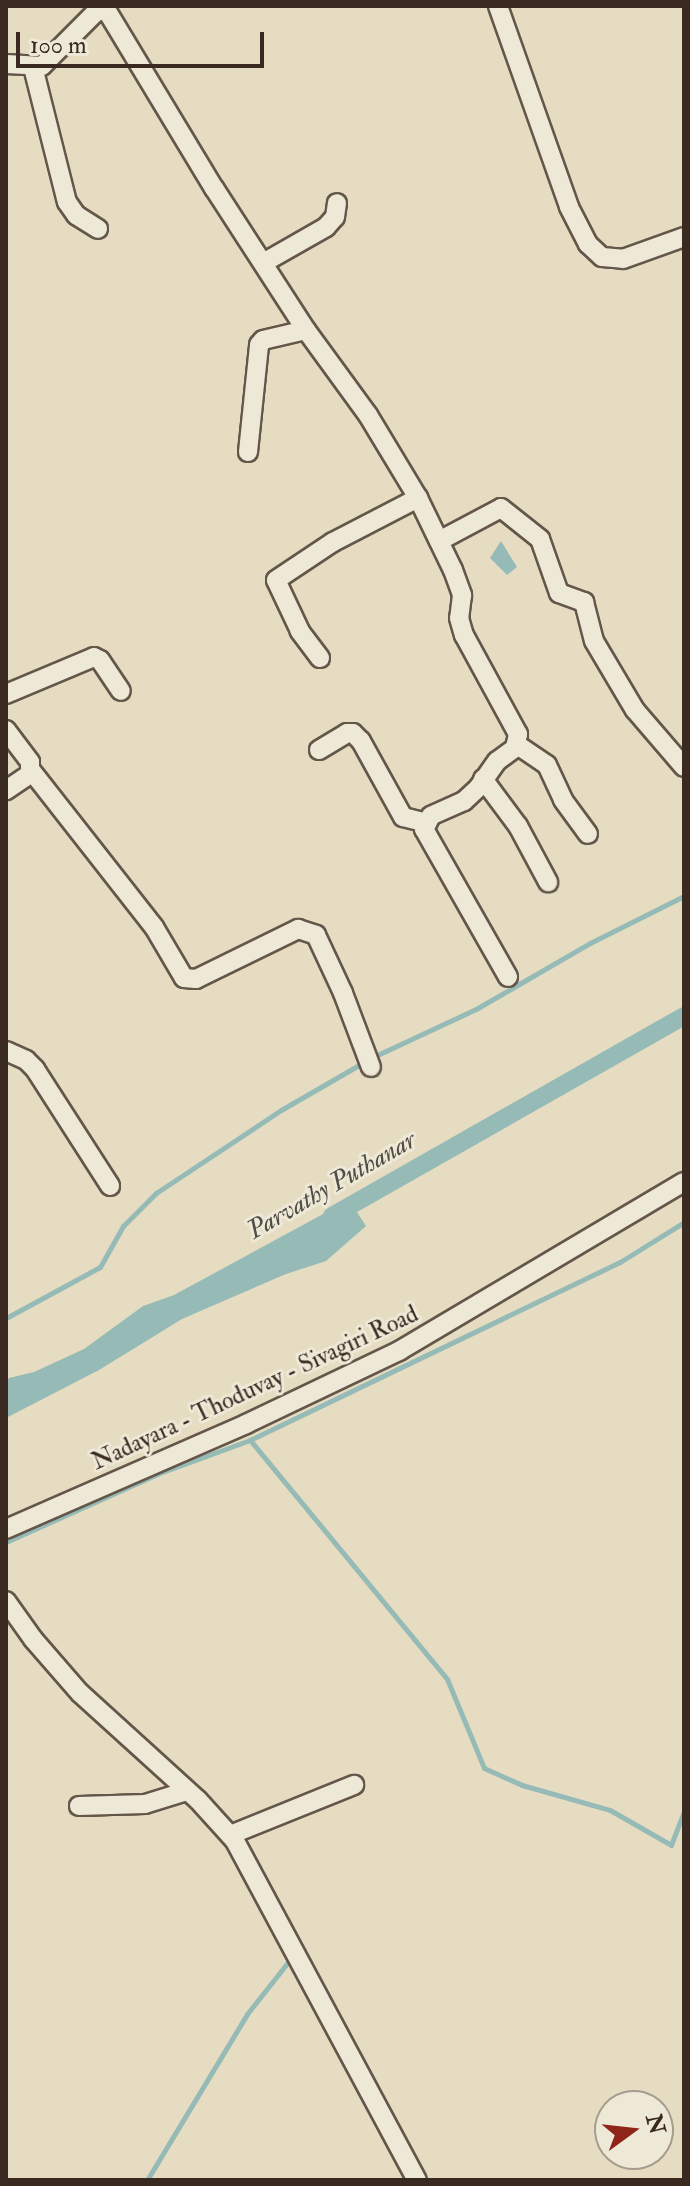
<!DOCTYPE html>
<html>
<head>
<meta charset="utf-8">
<style>
  body { margin:0 }
  #map { position:relative; width:690px; height:2186px; overflow:hidden; background:#e5dcc2; font-family:"IM FELL Double Pica",serif }
  div>[style] { position:absolute }
  [style*='--x'] { left:calc(var(--x)*1px); top:calc(var(--y)*1px); width:calc(var(--w)*1px); rotate:calc(var(--a)*1deg) }
  .water>* { inset:0; background:#96bbb7 }
  .stream>* { height:5px; margin:-2.5px; padding:0 2.5px; transform-origin:2.5px; border-radius:2.5px; background:#96bbb7 }
  .canal>* { height:18px; margin:-9px; padding:0 9px; transform-origin:9px; border-radius:9px; background:#96bbb7 }
  .roads { filter:drop-shadow(2px 0 #645649) drop-shadow(-2px 0 #645649) drop-shadow(0 2px #645649) drop-shadow(0 -2px #645649) }
  .minor>* { height:18px; margin:-9px; padding:0 9px; transform-origin:9px; border-radius:9px; background:#eee8d7 }
  span { translate:-50% -50%; white-space:nowrap; text-align:center; line-height:1.15; -webkit-text-stroke:6px #eee8d7; paint-order:stroke }
  .street-label { font-size:24px; color:#392921 }
  .water-label { font-size:26px; color:#504e46; font-style:italic }
  .frame { position:absolute; inset:0; border:8px solid #392921; pointer-events:none }
  .north { position:absolute; left:594px; top:2090px; width:80px; height:80px; box-sizing:border-box; background:#eee8d7; border:2px solid #a69c8e; border-radius:50%; rotate:75deg; font-size:22px; font-weight:700; line-height:32px; text-align:center; color:#392921 }
  .north::after { content:''; display:block; margin:auto; width:28px; height:36px; background:#8f2418; clip-path:polygon(50% 0,100% 100%,50% 72%,0 100%) }
  .scale { position:absolute; left:16px; top:32px; width:248px; height:36px; box-sizing:border-box; border:4px solid #392921; border-top:0; padding-left:10px; font-size:24px; line-height:28px; white-space:nowrap; color:#392921; -webkit-text-stroke:6px #eee8d7; paint-order:stroke }
</style>
</head>
<body>
<div id="map">
  <div class="water">
    <div style="clip-path:polygon(501px 541px,517px 567px,507px 575px,490px 558px)"></div>
    <div style="clip-path:polygon(349px 1200px,366px 1226px,326px 1261px,286px 1274px,182px 1319px,99px 1370px,6px 1418px,6px 1383px,9px 1378px,34px 1372px,84px 1349px,143px 1306px,174px 1295px)"></div>
  </div>
  <div class="stream">
    <div style="--x:373;--y:1057;--w:114;--a:-25"></div>
    <div style="--x:476;--y:1009;--w:132;--a:-30.1"></div>
    <div style="--x:590;--y:943;--w:105;--a:-26.6"></div>
    <div style="--x:6;--y:1318;--w:107;--a:-28.5"></div>
    <div style="--x:100;--y:1267;--w:47;--a:-60.7"></div>
    <div style="--x:123;--y:1226;--w:47;--a:-45"></div>
    <div style="--x:156;--y:1193;--w:150;--a:-33.6"></div>
    <div style="--x:281;--y:1110;--w:96;--a:-30"></div>
    <div style="--x:250;--y:1440;--w:310;--a:50.5"></div>
    <div style="--x:447;--y:1679;--w:96;--a:67.4"></div>
    <div style="--x:484;--y:1768;--w:42;--a:24.1"></div>
    <div style="--x:522;--y:1785;--w:91;--a:15.9"></div>
    <div style="--x:610;--y:1810;--w:70;--a:29.8"></div>
    <div style="--x:671;--y:1845;--w:36;--a:-69"></div>
    <div style="--x:6;--y:1542;--w:166;--a:-24.2"></div>
    <div style="--x:157;--y:1474;--w:99;--a:-20.1"></div>
    <div style="--x:250;--y:1440;--w:411;--a:-25.7"></div>
    <div style="--x:620;--y:1262;--w:75;--a:-32"></div>
    <div style="--x:147;--y:2180;--w:194;--a:-58.9"></div>
    <div style="--x:247;--y:2014;--w:66;--a:-51.7"></div>
  </div>
  <div class="canal">
    <div style="--x:332;--y:1216;--w:405;--a:-29.6"></div>
  </div>
  <div class="roads">
    <div class="minor">
      <div style="--x:104;--y:6;--w:213;--a:58.9"></div>
      <div style="--x:214;--y:188;--w:169;--a:57.1"></div>
      <div style="--x:306;--y:330;--w:105;--a:53.9"></div>
      <div style="--x:368;--y:415;--w:97;--a:58.9"></div>
      <div style="--x:418;--y:498;--w:80;--a:64.1"></div>
      <div style="--x:453;--y:570;--w:27;--a:70"></div>
      <div style="--x:462;--y:595;--w:23;--a:97"></div>
      <div style="--x:459;--y:618;--w:18;--a:74"></div>
      <div style="--x:464;--y:635;--w:113;--a:61.4"></div>
      <div style="--x:518;--y:734;--w:14;--a:102"></div>
      <div style="--x:515;--y:748;--w:22;--a:144"></div>
      <div style="--x:497;--y:761;--w:32;--a:125"></div>
      <div style="--x:479;--y:787;--w:21;--a:137"></div>
      <div style="--x:464;--y:801;--w:36;--a:156"></div>
      <div style="--x:431;--y:816;--w:15;--a:118"></div>
      <div style="--x:424;--y:829;--w:170;--a:60.4"></div>
      <div style="--x:498;--y:6;--w:213;--a:70.5"></div>
      <div style="--x:569;--y:207;--w:42;--a:62.8"></div>
      <div style="--x:588;--y:244;--w:19;--a:43"></div>
      <div style="--x:602;--y:257;--w:21;--a:5"></div>
      <div style="--x:623;--y:259;--w:65;--a:-19.8"></div>
      <div style="--x:6;--y:64;--w:36;--a:3"></div>
      <div style="--x:42;--y:66;--w:75;--a:-45"></div>
      <div style="--x:95;--y:13;--w:11;--a:-27"></div>
      <div style="--x:33;--y:67;--w:139;--a:75.9"></div>
      <div style="--x:67;--y:202;--w:16;--a:55"></div>
      <div style="--x:76;--y:215;--w:26;--a:32"></div>
      <div style="--x:263;--y:263;--w:73;--a:-29.7"></div>
      <div style="--x:326;--y:227;--w:13;--a:-48"></div>
      <div style="--x:335;--y:217;--w:14;--a:-82"></div>
      <div style="--x:248;--y:452;--w:108;--a:-84.1"></div>
      <div style="--x:259;--y:345;--w:6;--a:-51"></div>
      <div style="--x:263;--y:340;--w:44;--a:-13.1"></div>
      <div style="--x:439;--y:541;--w:70;--a:-28"></div>
      <div style="--x:501;--y:508;--w:50;--a:38.5"></div>
      <div style="--x:540;--y:539;--w:57;--a:70.6"></div>
      <div style="--x:559;--y:593;--w:27;--a:20"></div>
      <div style="--x:584;--y:602;--w:40;--a:75.6"></div>
      <div style="--x:594;--y:641;--w:80;--a:59.3"></div>
      <div style="--x:635;--y:710;--w:75;--a:49.3"></div>
      <div style="--x:320;--y:658;--w:34;--a:-127"></div>
      <div style="--x:300;--y:631;--w:56;--a:-115.2"></div>
      <div style="--x:276;--y:580;--w:69;--a:-33.7"></div>
      <div style="--x:333;--y:542;--w:96;--a:-27.4"></div>
      <div style="--x:6;--y:694;--w:95;--a:-22.8"></div>
      <div style="--x:94;--y:657;--w:7;--a:27"></div>
      <div style="--x:100;--y:660;--w:37;--a:56"></div>
      <div style="--x:6;--y:730;--w:40;--a:53"></div>
      <div style="--x:30;--y:762;--w:12;--a:90"></div>
      <div style="--x:30;--y:774;--w:29;--a:146"></div>
      <div style="--x:516;--y:744;--w:37;--a:34"></div>
      <div style="--x:547;--y:765;--w:38;--a:65"></div>
      <div style="--x:563;--y:800;--w:42;--a:53.7"></div>
      <div style="--x:319;--y:750;--w:33;--a:-31"></div>
      <div style="--x:347;--y:733;--w:6;--a:0"></div>
      <div style="--x:353;--y:733;--w:11;--a:45"></div>
      <div style="--x:361;--y:741;--w:87;--a:61.1"></div>
      <div style="--x:403;--y:817;--w:25;--a:14"></div>
      <div style="--x:30;--y:769;--w:201;--a:51.9"></div>
      <div style="--x:154;--y:927;--w:59;--a:59.5"></div>
      <div style="--x:184;--y:978;--w:12;--a:5"></div>
      <div style="--x:196;--y:979;--w:114;--a:-26.1"></div>
      <div style="--x:298;--y:929;--w:19;--a:18"></div>
      <div style="--x:316;--y:935;--w:64;--a:65"></div>
      <div style="--x:343;--y:993;--w:79;--a:69.3"></div>
      <div style="--x:483;--y:779;--w:59;--a:53.3"></div>
      <div style="--x:518;--y:826;--w:64;--a:61.8"></div>
      <div style="--x:6;--y:1051;--w:22;--a:24"></div>
      <div style="--x:26;--y:1060;--w:13;--a:45"></div>
      <div style="--x:35;--y:1069;--w:139;--a:57.3"></div>
      <div style="--x:6;--y:1529;--w:262;--a:-23.6"></div>
      <div style="--x:246;--y:1424;--w:170;--a:-25.5"></div>
      <div style="--x:399;--y:1351;--w:331;--a:-30.7"></div>
      <div style="--x:6;--y:1601;--w:47;--a:54.6"></div>
      <div style="--x:33;--y:1639;--w:72;--a:49"></div>
      <div style="--x:80;--y:1693;--w:159;--a:42.2"></div>
      <div style="--x:198;--y:1800;--w:55;--a:47.9"></div>
      <div style="--x:235;--y:1841;--w:385;--a:61.8"></div>
      <div style="--x:79;--y:1806;--w:66;--a:-1.7"></div>
      <div style="--x:145;--y:1804;--w:44;--a:-17.2"></div>
      <div style="--x:230;--y:1835;--w:134;--a:-22"></div>
    </div>
  </div>
  <div class="street-label">
    <span style="left:255px;top:1388px;rotate:-25deg">Nadayara - Thoduvay - Sivagiri Road</span>
  </div>
  <div class="water-label">
    <span style="left:332px;top:1186px;rotate:-30deg">Parvathy Puthanar</span>
  </div>
  <div class="frame"></div>
  <div class="north">N</div>
  <div class="scale">100 m</div>
</div>
</body>
</html>
